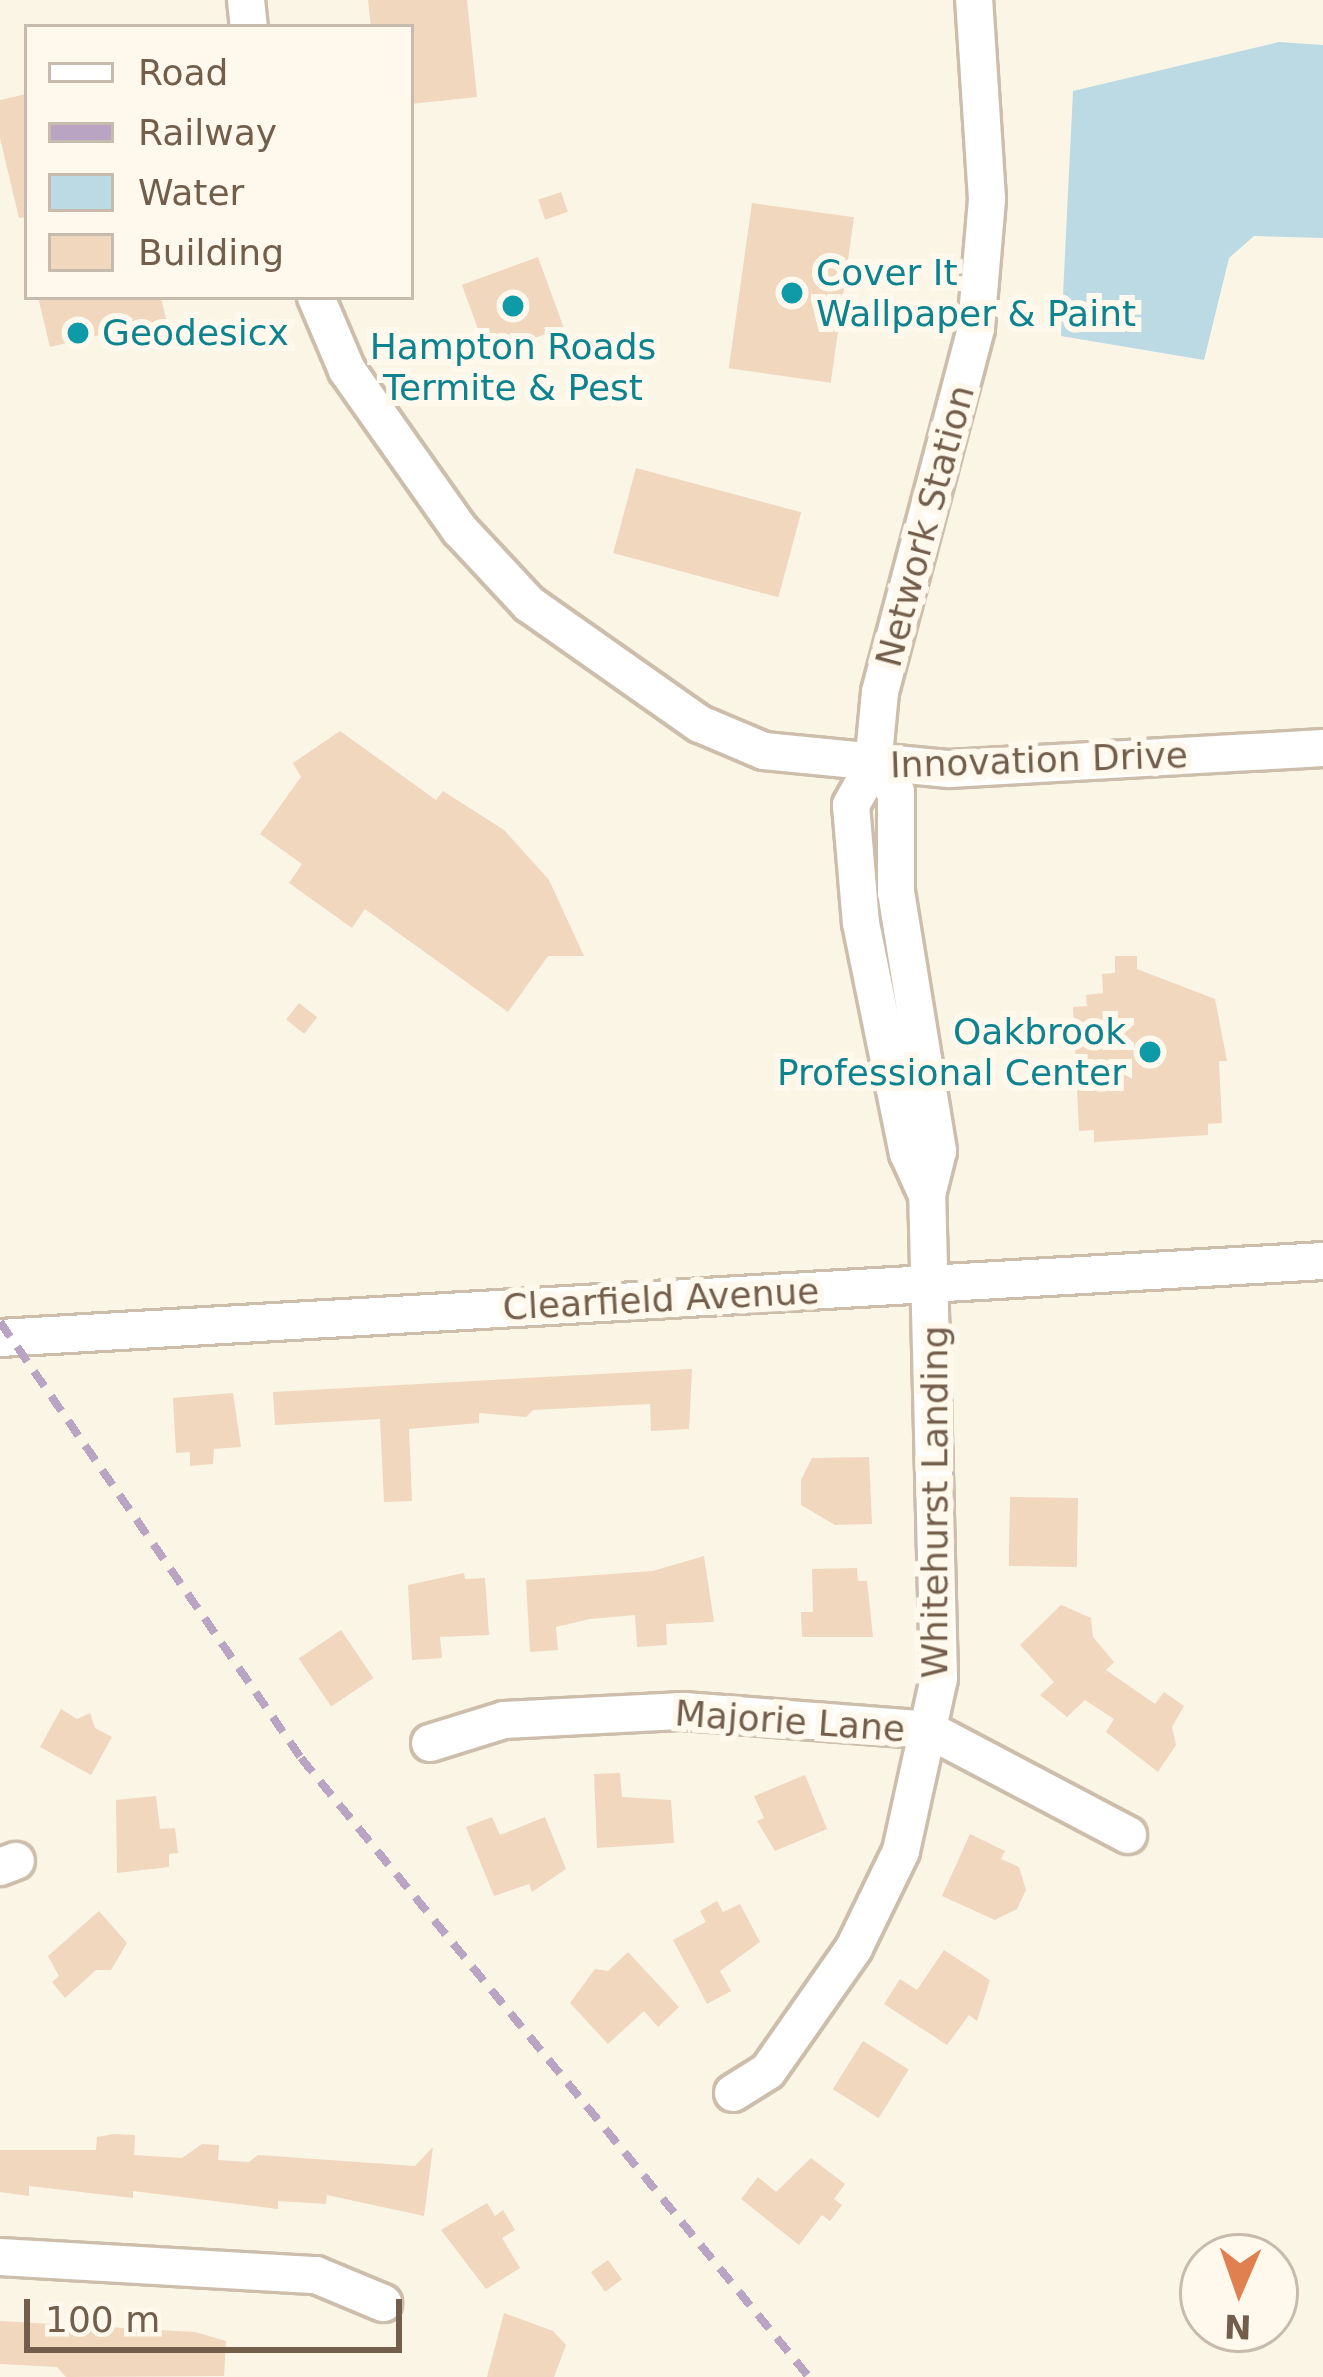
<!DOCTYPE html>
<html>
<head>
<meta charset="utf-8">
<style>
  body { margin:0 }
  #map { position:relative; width:1323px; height:2377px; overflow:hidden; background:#fbf5e6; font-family:"DejaVu Sans",sans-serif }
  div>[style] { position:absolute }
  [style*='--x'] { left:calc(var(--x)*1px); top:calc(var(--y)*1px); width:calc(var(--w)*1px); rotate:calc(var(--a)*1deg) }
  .water>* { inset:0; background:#bbdae4 }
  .building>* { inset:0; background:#f0d7be; transform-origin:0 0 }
  .roads { filter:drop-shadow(3px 0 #cdbeac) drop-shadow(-3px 0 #cdbeac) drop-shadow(0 3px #cdbeac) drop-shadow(0 -3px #cdbeac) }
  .minor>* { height:36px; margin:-18px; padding:0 18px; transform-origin:18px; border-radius:18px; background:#fff }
  .rail>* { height:8px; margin-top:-4px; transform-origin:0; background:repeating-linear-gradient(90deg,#b9a4c4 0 18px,transparent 0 30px) }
  .dots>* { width:33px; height:33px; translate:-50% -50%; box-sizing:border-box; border:6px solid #fef9ec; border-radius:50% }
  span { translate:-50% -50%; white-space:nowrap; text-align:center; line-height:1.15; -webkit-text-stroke:12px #fef9ec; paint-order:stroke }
  .culture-label { font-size:36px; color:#0d838f }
  .left { translate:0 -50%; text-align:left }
  .right { translate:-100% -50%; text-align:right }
  .street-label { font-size:36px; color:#735e4c }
  .legend { position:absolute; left:24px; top:24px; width:390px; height:276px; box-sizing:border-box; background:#fef9ec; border:3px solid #c6bbac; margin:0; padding:15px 21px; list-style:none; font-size:36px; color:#735e4c }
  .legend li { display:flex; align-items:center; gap:24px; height:60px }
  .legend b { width:60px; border:3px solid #c6bbac }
  .north { position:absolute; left:1179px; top:2233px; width:120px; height:120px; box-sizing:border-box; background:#fef9ec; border:3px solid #c6bbac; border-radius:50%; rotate:182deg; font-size:33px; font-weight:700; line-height:48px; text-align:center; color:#735e4c }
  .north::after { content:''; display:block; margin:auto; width:42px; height:54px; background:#e07f50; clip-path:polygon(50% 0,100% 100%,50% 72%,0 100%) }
  .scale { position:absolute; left:24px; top:2299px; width:378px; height:54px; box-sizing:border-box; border:6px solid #735e4c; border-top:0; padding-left:15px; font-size:36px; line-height:42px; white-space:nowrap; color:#735e4c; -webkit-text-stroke:9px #fef9ec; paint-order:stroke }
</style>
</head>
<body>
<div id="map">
  <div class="water">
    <div style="clip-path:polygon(1279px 42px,1323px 45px,1323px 238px,1254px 236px,1229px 258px,1204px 360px,1061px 336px,1073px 91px)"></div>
  </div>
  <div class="building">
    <div style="clip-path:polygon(368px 0,467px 0,477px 97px,411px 104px,411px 27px,371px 27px)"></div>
    <div style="clip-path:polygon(27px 94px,27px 217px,19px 218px,0 138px,0 100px)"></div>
    <div style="left:561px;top:192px;width:21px;height:24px;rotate:71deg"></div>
    <div style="left:752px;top:203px;width:103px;height:167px;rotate:8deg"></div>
    <div style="left:538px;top:257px;width:75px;height:81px;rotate:70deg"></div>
    <div style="clip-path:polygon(38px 297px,161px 297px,166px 319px,50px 347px)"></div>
    <div style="left:636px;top:468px;width:171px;height:88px;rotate:15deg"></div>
    <div style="clip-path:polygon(340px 731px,436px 800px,443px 791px,504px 830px,549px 880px,584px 956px,548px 956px,508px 1012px,365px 909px,352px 928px,289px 883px,302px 864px,260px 834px,301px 777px,293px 763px)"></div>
    <div style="clip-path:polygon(1115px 956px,1137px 956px,1137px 969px,1215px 999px,1227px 1061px,1219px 1061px,1222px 1123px,1208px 1124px,1208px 1135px,1094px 1142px,1094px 1130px,1079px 1131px,1073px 1007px,1087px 1006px,1086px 995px,1103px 993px,1102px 974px,1115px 973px)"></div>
    <div style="left:299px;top:1003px;width:23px;height:21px;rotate:38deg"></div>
    <div style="clip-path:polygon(692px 1369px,689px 1429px,651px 1431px,650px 1404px,533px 1410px,526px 1417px,479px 1413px,479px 1423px,409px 1429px,412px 1501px,384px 1502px,380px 1419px,275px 1425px,273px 1392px)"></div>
    <div style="clip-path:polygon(233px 1393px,241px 1447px,214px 1449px,213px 1464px,190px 1466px,190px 1452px,176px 1453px,173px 1398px)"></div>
    <div style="clip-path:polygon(869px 1457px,872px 1524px,835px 1525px,801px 1505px,801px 1480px,812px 1458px)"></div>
    <div style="left:1078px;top:1498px;width:69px;height:68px;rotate:91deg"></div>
    <div style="clip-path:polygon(704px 1556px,714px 1622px,666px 1624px,667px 1645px,637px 1647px,635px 1615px,590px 1619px,556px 1627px,558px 1650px,530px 1652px,526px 1580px,653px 1571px)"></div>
    <div style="clip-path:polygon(857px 1568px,858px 1581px,867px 1581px,873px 1637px,802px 1637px,801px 1612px,813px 1612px,812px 1569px)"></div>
    <div style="clip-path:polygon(464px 1573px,465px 1579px,485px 1578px,489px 1635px,440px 1637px,442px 1658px,412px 1660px,408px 1585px)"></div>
    <div style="clip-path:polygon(1061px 1605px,1091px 1618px,1093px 1637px,1114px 1662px,1106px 1670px,1155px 1704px,1164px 1692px,1184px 1706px,1172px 1727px,1176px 1745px,1158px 1772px,1106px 1732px,1114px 1719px,1085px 1700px,1067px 1717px,1040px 1695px,1054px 1682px,1020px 1645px)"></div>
    <div style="left:341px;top:1630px;width:58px;height:51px;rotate:56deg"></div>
    <div style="clip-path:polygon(61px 1709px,77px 1719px,90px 1713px,95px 1728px,112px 1737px,91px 1775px,40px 1747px)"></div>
    <div style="clip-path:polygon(620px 1773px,622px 1797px,671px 1800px,674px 1843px,597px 1848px,594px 1774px)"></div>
    <div style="clip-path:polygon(805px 1775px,827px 1829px,775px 1851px,757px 1821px,764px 1818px,754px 1796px)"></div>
    <div style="clip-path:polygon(156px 1796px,160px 1829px,175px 1828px,178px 1853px,169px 1854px,169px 1867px,117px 1873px,116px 1800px)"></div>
    <div style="clip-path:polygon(492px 1817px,500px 1835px,545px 1817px,566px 1869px,532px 1892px,529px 1884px,494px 1896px,466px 1827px)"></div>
    <div style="clip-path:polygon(970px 1834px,1005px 1851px,1001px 1859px,1019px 1867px,1026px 1890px,1017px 1909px,995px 1920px,942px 1896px)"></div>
    <div style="clip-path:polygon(717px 1901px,723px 1912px,740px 1904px,760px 1942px,720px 1971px,731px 1991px,707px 2004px,673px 1940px,706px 1922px,700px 1911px)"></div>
    <div style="clip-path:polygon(99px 1911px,127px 1943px,111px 1970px,96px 1970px,65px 1998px,52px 1982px,59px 1976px,48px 1956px)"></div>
    <div style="clip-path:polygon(944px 1950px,990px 1980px,977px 2021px,969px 2015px,947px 2045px,884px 2004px,900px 1979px,917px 1990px)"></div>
    <div style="clip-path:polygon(628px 1952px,679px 2007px,658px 2027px,644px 2011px,608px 2044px,570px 2003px,595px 1969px,608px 1971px)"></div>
    <div style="left:863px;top:2041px;width:54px;height:57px;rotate:32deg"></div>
    <div style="clip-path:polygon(114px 2134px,135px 2135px,134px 2155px,182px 2158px,202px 2144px,219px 2145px,218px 2160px,249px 2162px,258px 2155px,415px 2166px,433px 2147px,424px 2216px,327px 2195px,326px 2204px,278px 2201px,278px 2209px,133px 2191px,133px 2198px,29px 2186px,29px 2196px,0 2192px,0 2150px,96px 2150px,97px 2137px)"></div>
    <div style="clip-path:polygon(811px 2158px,845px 2184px,834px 2199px,842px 2205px,830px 2221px,822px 2215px,799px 2245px,741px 2199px,758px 2177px,776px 2192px)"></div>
    <div style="clip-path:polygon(487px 2203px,495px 2216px,503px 2210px,515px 2230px,502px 2238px,520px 2268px,486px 2289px,441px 2230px)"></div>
    <div style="left:608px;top:2260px;width:24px;height:21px;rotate:54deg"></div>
    <div style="clip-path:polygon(504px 2313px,553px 2331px,566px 2345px,554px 2377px,487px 2377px)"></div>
    <div style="clip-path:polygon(0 2321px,195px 2332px,226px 2341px,224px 2376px,66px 2377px,57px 2367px,0 2364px)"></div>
  </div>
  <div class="roads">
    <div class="minor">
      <div style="--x:246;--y:0;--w:27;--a:84"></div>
      <div style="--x:316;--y:297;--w:79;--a:67"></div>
      <div style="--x:347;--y:370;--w:196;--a:54.8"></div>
      <div style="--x:460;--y:530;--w:101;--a:47"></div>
      <div style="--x:529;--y:604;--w:209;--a:35.1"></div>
      <div style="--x:700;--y:724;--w:69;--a:22.9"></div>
      <div style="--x:764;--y:751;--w:186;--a:5.6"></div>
      <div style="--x:949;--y:769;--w:375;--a:-3.2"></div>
      <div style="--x:873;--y:766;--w:74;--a:-84.6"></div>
      <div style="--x:880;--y:692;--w:376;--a:-75.2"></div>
      <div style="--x:976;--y:328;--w:129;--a:-85.1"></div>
      <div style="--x:987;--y:199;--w:199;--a:-93.7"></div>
      <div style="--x:0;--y:1338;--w:1325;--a:-3.33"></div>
      <div style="--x:430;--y:1743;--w:77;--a:-17.3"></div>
      <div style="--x:504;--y:1720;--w:180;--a:-2.9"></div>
      <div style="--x:684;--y:1711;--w:246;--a:4.4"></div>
      <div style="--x:929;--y:1730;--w:225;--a:27.8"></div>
      <div style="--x:0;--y:1867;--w:17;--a:-21"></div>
      <div style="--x:733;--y:2093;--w:41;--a:-32.2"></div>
      <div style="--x:768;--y:2071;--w:150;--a:-55"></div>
      <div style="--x:854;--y:1948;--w:108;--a:-64.1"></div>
      <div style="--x:901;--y:1851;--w:177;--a:-77.6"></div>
      <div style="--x:939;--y:1678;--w:483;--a:-91.4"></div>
      <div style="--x:927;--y:1195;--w:45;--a:-76"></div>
      <div style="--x:938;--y:1151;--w:262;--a:-99.2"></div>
      <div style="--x:896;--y:892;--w:100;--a:-90"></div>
      <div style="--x:896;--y:792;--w:35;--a:-131"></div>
      <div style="--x:873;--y:766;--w:45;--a:119.4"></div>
      <div style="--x:851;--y:805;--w:118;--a:85.2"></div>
      <div style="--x:861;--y:923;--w:235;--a:78.5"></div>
      <div style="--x:908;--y:1153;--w:46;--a:65.7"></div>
      <div style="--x:0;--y:2257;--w:317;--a:3.3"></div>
      <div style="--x:316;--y:2275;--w:73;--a:22.7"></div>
    </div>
  </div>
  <div class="rail">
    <div style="--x:0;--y:1322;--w:530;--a:55.38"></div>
    <div style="--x:301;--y:1758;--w:801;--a:50.63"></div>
  </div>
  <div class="dots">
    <div style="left:792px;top:293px;background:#0f9aa8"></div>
    <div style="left:513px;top:306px;background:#0f9aa8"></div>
    <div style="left:78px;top:333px;background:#0f9aa8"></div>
    <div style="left:1150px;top:1052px;background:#0f9aa8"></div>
  </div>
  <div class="culture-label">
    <span class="left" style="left:816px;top:293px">Cover It<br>Wallpaper &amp; Paint</span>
    <span class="left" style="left:102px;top:333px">Geodesicx</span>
    <span style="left:513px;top:367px">Hampton Roads<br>Termite &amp; Pest</span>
    <span class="right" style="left:1126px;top:1052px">Oakbrook<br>Professional Center</span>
  </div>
  <div class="street-label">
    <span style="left:925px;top:526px;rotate:-75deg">Network Station</span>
    <span style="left:1039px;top:760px;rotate:-2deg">Innovation Drive</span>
    <span style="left:661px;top:1299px;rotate:-3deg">Clearfield Avenue</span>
    <span style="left:935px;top:1502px;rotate:-90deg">Whitehurst Landing</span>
    <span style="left:790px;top:1721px;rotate:4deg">Majorie Lane</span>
  </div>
  <ul class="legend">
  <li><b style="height:15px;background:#fff"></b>Road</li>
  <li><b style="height:15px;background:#b9a4c4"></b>Railway</li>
  <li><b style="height:33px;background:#bbdae4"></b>Water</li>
  <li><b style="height:33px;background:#f0d7be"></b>Building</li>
  </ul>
  <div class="north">N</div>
  <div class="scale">100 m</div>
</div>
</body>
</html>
